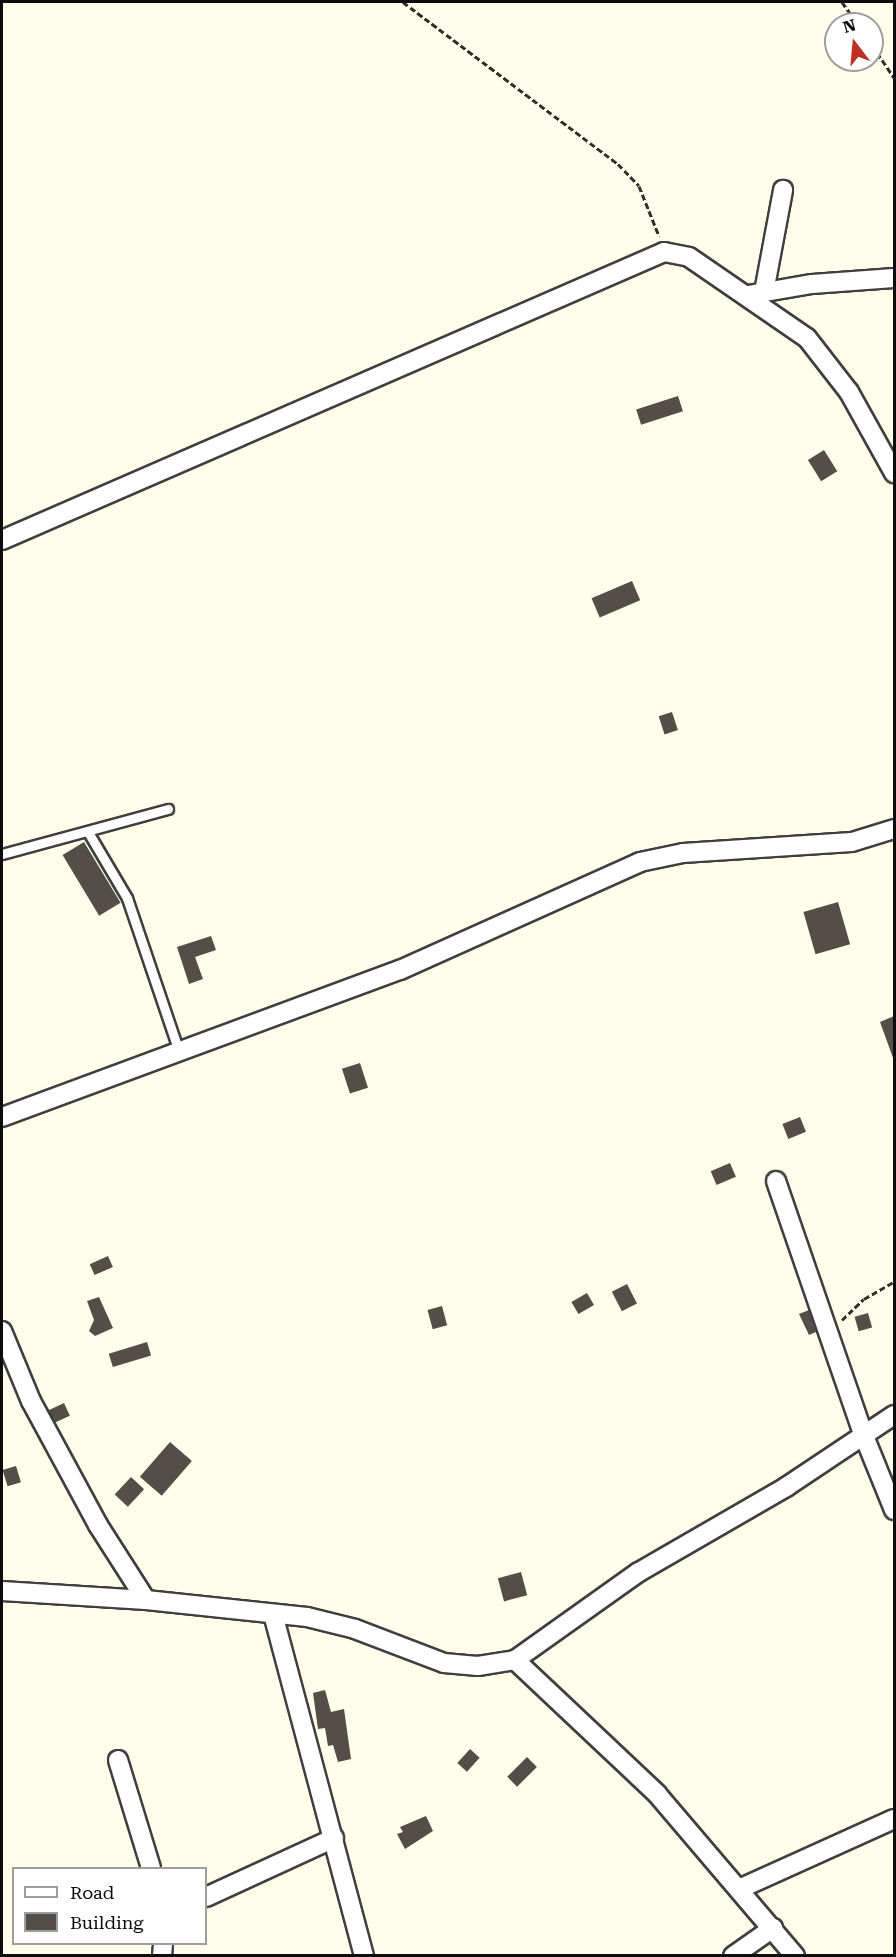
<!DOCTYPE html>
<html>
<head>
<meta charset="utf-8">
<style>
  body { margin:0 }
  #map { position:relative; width:896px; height:1957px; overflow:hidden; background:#fffeea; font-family:"Roboto Serif",serif }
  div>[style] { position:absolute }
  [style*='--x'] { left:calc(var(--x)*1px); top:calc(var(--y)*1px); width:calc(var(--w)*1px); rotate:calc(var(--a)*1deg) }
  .building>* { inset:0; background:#544e48; transform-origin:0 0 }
  .path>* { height:3px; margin-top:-1.5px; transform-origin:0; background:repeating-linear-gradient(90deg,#2e2e2e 0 6px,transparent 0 9px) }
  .roads { filter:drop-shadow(2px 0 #3f3f3f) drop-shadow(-2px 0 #3f3f3f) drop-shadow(0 2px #3f3f3f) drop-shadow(0 -2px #3f3f3f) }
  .lane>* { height:9px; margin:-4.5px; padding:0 4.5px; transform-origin:4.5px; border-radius:4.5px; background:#fff }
  .street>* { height:18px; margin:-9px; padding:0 9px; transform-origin:9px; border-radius:9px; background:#fff }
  span { translate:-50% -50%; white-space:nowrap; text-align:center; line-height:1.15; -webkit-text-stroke:6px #fff; paint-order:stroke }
  .frame { position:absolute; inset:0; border:3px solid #0c0c0c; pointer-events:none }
  .legend { position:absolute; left:12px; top:1867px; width:195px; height:78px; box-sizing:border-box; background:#fff; border:2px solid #9e9e9e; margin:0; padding:8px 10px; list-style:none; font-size:18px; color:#0c0c0c }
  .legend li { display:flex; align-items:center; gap:12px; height:30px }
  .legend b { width:30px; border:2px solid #9e9e9e }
  .north { position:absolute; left:824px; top:12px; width:60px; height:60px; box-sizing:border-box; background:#fff; border:2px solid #9e9e9e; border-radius:50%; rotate:344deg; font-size:16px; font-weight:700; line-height:24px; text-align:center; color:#0c0c0c }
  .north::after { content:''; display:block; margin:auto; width:21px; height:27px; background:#be3021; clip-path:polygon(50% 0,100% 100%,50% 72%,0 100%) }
</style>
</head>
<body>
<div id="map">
  <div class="building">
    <div style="left:678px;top:396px;width:16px;height:44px;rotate:72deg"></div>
    <div style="left:824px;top:450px;width:25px;height:19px;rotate:58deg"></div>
    <div style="left:632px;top:581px;width:21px;height:44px;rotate:67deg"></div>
    <div style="left:672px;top:712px;width:19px;height:14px;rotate:72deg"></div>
    <div style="left:84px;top:842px;width:71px;height:25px;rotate:59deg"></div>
    <div style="left:838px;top:902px;width:44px;height:36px;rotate:74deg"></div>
    <div style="clip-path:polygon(211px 936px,216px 950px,195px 957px,203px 979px,189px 984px,177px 947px)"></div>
    <div style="clip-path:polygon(894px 1016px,894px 1057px,893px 1058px,880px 1022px)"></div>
    <div style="left:360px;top:1063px;width:26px;height:19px;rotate:72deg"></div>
    <div style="left:800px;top:1117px;width:16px;height:19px;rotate:68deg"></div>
    <div style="left:730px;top:1163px;width:15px;height:21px;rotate:67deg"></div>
    <div style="left:108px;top:1256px;width:12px;height:20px;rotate:66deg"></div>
    <div style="left:627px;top:1284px;width:22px;height:17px;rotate:63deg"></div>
    <div style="left:587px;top:1293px;width:14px;height:18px;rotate:60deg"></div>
    <div style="clip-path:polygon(99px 1297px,113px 1328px,95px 1336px,89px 1331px,94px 1320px,87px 1301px)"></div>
    <div style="left:442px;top:1306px;width:20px;height:15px;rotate:75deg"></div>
    <div style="clip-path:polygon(809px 1310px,816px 1332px,809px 1335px,799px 1314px)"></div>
    <div style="left:868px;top:1313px;width:15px;height:14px;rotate:74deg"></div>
    <div style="left:147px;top:1342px;width:14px;height:40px;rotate:73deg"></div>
    <div style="left:64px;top:1403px;width:14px;height:17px;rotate:65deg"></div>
    <div style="left:170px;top:1442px;width:29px;height:46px;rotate:41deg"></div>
    <div style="left:16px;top:1466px;width:17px;height:14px;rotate:73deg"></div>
    <div style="left:131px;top:1477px;width:18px;height:24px;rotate:43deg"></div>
    <div style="left:521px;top:1572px;width:24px;height:24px;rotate:75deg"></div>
    <div style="clip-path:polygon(325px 1690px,331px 1712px,344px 1709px,351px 1759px,338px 1762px,333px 1745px,328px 1746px,325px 1728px,318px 1729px,313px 1693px)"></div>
    <div style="left:470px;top:1749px;width:13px;height:19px;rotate:42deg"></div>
    <div style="left:527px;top:1757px;width:14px;height:28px;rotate:45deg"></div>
    <div style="clip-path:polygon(426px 1816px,433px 1831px,405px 1849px,397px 1834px,403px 1832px,400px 1827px)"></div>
  </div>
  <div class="path">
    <div style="--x:403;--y:2;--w:269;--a:37"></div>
    <div style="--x:618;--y:164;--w:30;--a:46"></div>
    <div style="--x:639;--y:186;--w:54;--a:68.2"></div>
    <div style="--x:842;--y:2;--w:27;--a:54"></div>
    <div style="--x:872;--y:45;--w:40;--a:56"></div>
    <div style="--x:842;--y:1320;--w:30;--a:-44"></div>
    <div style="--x:864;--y:1299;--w:34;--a:-30"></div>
  </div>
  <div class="roads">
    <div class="lane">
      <div style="--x:88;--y:832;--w:77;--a:59.4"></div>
      <div style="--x:127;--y:898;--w:159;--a:71.3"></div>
      <div style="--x:2;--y:854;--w:172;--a:-15.2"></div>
    </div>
    <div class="street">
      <div style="--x:764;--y:292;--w:104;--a:-79.4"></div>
      <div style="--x:748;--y:295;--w:65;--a:-9.8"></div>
      <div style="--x:812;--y:284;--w:82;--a:-4.2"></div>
      <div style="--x:2;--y:540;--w:722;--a:-23.51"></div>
      <div style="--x:664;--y:252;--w:25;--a:11"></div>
      <div style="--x:689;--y:257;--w:143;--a:34.5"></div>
      <div style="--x:807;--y:338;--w:68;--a:52.1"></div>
      <div style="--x:849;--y:392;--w:93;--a:60.9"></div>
      <div style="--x:2;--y:1117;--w:424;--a:-20.3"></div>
      <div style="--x:400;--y:970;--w:263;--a:-24.2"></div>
      <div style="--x:640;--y:862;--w:44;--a:-11.8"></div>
      <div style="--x:683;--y:853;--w:169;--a:-3.7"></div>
      <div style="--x:852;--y:842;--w:44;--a:-17.2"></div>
      <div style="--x:776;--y:1181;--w:270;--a:71"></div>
      <div style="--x:864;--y:1436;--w:80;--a:67.9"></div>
      <div style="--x:2;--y:1331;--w:76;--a:67.5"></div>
      <div style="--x:31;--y:1401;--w:141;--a:61.6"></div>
      <div style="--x:98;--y:1525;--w:89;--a:57.4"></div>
      <div style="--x:2;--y:1591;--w:144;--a:3.6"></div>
      <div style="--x:146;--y:1600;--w:162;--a:6"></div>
      <div style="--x:307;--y:1617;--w:49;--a:14"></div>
      <div style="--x:355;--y:1629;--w:95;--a:20.9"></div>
      <div style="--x:444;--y:1663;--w:34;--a:5"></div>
      <div style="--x:478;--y:1666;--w:37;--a:-9"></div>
      <div style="--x:515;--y:1660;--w:152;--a:-35.4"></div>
      <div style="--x:639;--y:1572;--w:170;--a:-30"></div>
      <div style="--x:786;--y:1487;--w:130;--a:-33.7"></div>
      <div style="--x:273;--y:1614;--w:354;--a:75.1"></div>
      <div style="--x:515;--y:1660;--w:195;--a:43.3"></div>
      <div style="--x:657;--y:1794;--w:213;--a:49.6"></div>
      <div style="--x:118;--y:1760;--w:113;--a:73"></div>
      <div style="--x:739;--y:1889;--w:170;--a:-24.3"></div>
      <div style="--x:206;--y:1897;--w:141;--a:-24.7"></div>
      <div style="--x:162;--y:1956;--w:12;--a:-85"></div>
      <div style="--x:733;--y:1956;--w:49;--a:-35"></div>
    </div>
  </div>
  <div class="frame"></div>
  <ul class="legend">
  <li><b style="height:8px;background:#fff"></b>Road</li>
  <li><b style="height:16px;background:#544e48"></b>Building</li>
  </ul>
  <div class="north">N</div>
</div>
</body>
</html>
